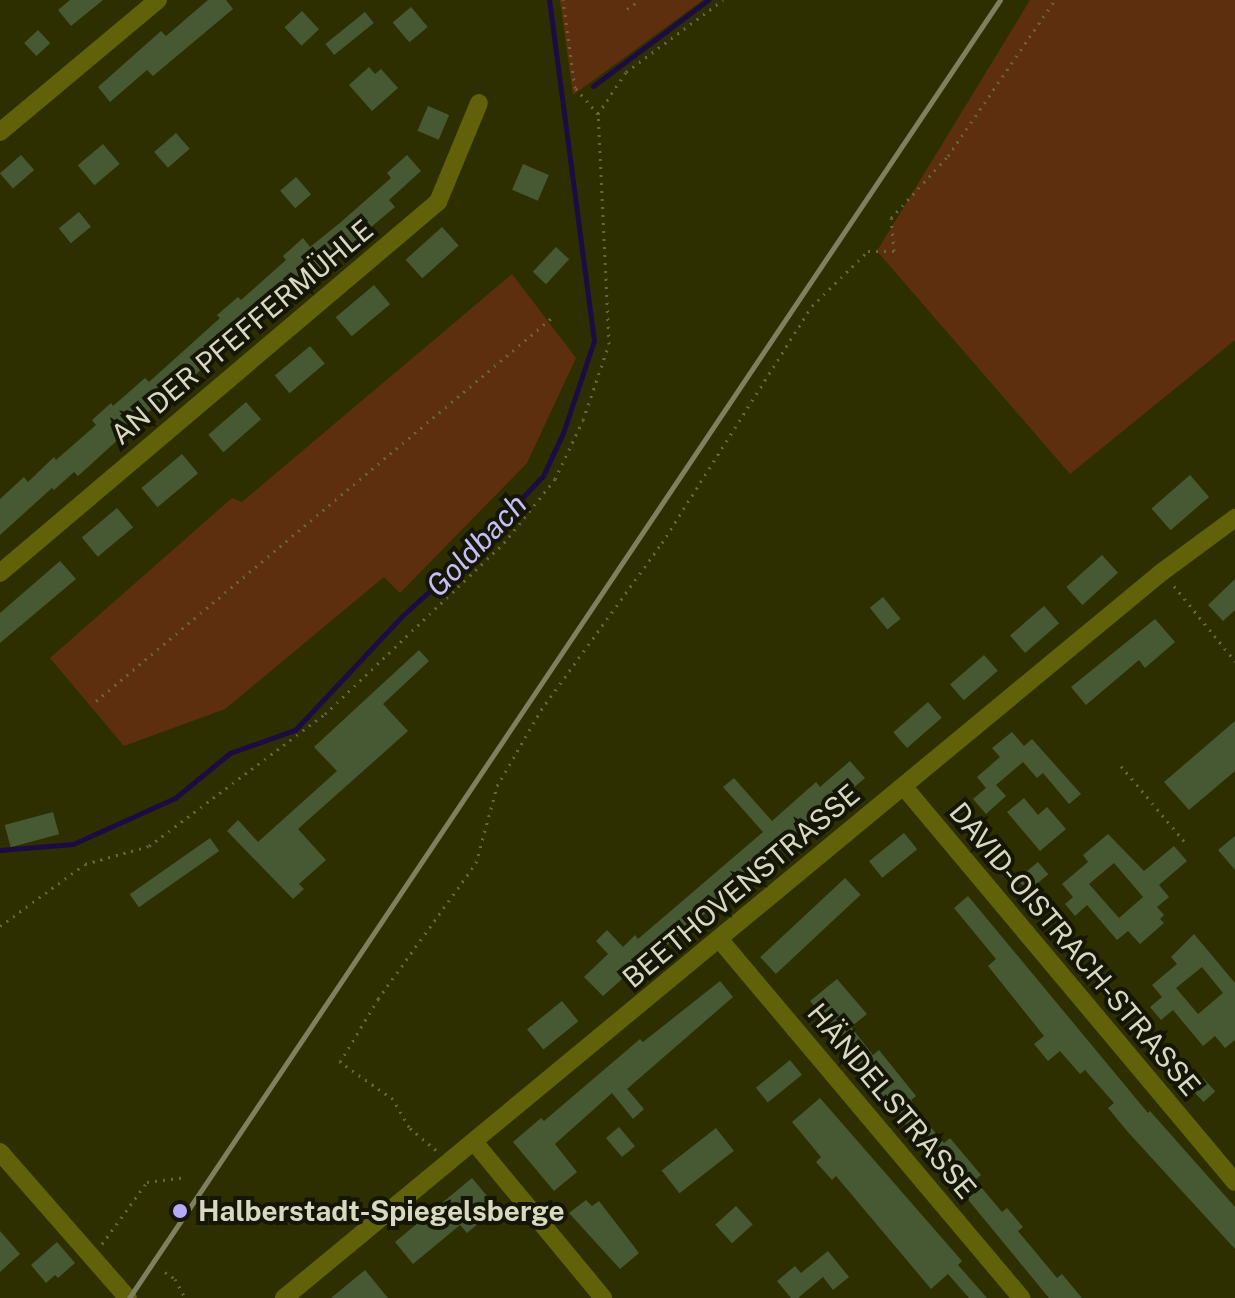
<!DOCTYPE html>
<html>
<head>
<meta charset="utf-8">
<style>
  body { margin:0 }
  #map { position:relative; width:1235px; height:1298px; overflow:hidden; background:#2e2f01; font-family:"Public Sans",sans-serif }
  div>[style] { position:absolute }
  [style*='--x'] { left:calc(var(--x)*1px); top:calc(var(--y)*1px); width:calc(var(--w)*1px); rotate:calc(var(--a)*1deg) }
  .green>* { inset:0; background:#5e2f0f }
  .stream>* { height:5px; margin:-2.5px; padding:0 2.5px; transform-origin:2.5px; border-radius:2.5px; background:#1d0b43 }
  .building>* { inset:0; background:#465933; transform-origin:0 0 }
  .path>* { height:3px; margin-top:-1.5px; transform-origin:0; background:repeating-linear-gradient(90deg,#65663f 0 2px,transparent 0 8px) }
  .street>* { height:18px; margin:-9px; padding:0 9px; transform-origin:9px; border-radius:9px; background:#606109 }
  .rail>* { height:5px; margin:-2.5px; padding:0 2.5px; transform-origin:2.5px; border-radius:2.5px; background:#7f805d }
  .dots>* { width:22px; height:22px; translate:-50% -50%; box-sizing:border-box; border:4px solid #151605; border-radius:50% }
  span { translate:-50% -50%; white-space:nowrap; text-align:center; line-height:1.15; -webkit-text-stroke:8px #151605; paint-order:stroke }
  .street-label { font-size:28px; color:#d7d9c1 }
  .poi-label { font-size:28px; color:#d7d9c1; font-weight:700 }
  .left { translate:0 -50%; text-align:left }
  .water-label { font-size:30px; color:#c6bef6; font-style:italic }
</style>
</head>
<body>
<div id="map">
  <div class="green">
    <div style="clip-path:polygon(560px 0,703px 0,573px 95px)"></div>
    <div style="clip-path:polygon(1030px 0,1235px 0,1235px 340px,1070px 474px,877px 251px)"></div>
    <div style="clip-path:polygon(512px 274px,576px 358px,527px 463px,400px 593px,384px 577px,225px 709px,124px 746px,50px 658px,232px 498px,242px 502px)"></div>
  </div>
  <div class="stream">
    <div style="--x:593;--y:86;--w:144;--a:-36.8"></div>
    <div style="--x:0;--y:850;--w:73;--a:-4.7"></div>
    <div style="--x:73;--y:844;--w:112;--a:-24.3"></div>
    <div style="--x:175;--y:798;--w:71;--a:-39.3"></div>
    <div style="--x:230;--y:753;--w:69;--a:-19.5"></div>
    <div style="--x:295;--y:730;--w:155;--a:-46.8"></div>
    <div style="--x:401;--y:617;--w:76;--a:-42.3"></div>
    <div style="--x:457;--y:566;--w:124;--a:-46.3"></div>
    <div style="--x:543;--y:476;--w:47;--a:-65.1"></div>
    <div style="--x:563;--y:433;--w:97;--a:-71.4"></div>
    <div style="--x:594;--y:341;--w:344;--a:-97.5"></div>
  </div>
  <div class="building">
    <div style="clip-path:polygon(70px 0,103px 0,71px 26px,58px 10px)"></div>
    <div style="clip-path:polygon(208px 0,226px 0,233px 9px,153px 76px,147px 70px,110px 102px,98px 87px,161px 31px,166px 36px)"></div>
    <div style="left:411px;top:7px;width:26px;height:24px;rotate:50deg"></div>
    <div style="left:302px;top:11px;width:25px;height:24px;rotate:47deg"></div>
    <div style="left:365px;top:12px;width:14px;height:51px;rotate:51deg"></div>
    <div style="left:38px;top:30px;width:18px;height:19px;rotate:47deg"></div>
    <div style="clip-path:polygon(369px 67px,375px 74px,381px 69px,398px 88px,372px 111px,349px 85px)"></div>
    <div style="left:428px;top:106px;width:23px;height:27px;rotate:23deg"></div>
    <div style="left:176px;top:133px;width:21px;height:29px;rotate:49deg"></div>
    <div style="left:103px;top:144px;width:26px;height:33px;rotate:50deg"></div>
    <div style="left:21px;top:155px;width:20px;height:28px;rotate:49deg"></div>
    <div style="clip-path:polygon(407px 155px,421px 171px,389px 200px,395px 207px,272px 310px,270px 308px,177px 391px,175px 388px,78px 476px,74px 472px,54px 490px,52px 488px,0 535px,0 499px,24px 477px,28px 482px,54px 457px,56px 460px,96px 425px,92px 420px,111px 403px,113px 406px,145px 378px,149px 382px,220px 318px,217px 315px,238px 297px,241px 300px,286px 260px,283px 256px,303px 238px,310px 247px,341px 222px,391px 178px,387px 173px)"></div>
    <div style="left:523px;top:164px;width:28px;height:28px;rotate:23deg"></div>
    <div style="left:296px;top:177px;width:23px;height:21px;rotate:49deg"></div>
    <div style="left:79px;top:212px;width:19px;height:26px;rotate:51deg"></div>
    <div style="left:442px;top:227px;width:25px;height:49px;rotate:48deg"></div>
    <div style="left:556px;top:247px;width:18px;height:34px;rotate:43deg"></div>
    <div style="left:374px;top:285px;width:25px;height:50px;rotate:50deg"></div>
    <div style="left:310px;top:346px;width:23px;height:46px;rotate:50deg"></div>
    <div style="left:246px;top:402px;width:23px;height:50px;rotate:49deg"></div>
    <div style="left:182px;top:454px;width:25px;height:53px;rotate:50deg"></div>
    <div style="left:1190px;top:475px;width:29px;height:51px;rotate:49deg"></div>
    <div style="left:117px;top:508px;width:25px;height:46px;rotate:50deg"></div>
    <div style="left:1102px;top:555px;width:24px;height:48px;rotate:48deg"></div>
    <div style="clip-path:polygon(60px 561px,76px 579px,0 643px,0 613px)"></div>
    <div style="clip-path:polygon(1235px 579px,1235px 610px,1223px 621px,1208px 605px)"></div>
    <div style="left:883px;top:597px;width:28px;height:17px;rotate:51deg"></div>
    <div style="left:1044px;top:606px;width:23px;height:45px;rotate:49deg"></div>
    <div style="clip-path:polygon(1155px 619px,1175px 642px,1145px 668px,1139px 660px,1086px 705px,1071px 687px)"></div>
    <div style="clip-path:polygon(419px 650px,429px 661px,383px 704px,408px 731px,298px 829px,326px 860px,299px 884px,304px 889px,293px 899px,227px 831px,238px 820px,258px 842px,337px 771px,314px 747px)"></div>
    <div style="left:984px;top:655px;width:21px;height:45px;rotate:49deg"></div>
    <div style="left:928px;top:702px;width:21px;height:46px;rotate:49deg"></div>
    <div style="clip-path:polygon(1235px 721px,1235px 771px,1189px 810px,1164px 782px)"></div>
    <div style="clip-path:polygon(1012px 732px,1024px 746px,1032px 739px,1081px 794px,1069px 804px,1043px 773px,1037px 778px,1023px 762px,996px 785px,1006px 796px,986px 814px,973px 799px,986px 788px,977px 777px,1000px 757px,992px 748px)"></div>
    <div style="clip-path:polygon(850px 761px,865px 778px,663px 949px,660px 945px,603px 996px,584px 977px,608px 954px,596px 941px,607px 930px,623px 947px,635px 935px,638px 939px,763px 832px,723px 787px,734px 778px,772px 821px,816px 782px,820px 787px)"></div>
    <div style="clip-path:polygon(1024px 798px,1038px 815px,1047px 807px,1066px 829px,1040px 851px,1007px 812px)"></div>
    <div style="left:53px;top:812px;width:23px;height:50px;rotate:75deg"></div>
    <div style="left:904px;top:833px;width:21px;height:45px;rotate:51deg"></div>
    <div style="clip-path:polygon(evenodd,1108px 834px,1144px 871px,1174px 846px,1187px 861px,1159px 885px,1169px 897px,1157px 907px,1164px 915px,1160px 919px,1164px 923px,1140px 944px,1128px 931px,1117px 940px,1087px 905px,1075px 916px,1065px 904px,1073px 897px,1062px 884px,1088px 862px,1083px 855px,1108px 834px,1114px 863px,1143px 897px,1119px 918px,1089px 884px,1114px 863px)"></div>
    <div style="clip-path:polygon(1235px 836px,1235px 870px,1218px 850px)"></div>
    <div style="left:210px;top:838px;width:16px;height:98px;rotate:55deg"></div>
    <div style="left:1038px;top:862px;width:16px;height:27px;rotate:50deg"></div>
    <div style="left:845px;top:878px;width:23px;height:116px;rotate:47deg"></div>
    <div style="clip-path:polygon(968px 896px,1148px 1113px,1150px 1111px,1235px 1207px,1235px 1249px,1127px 1131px,1108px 1108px,1114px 1103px,1085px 1070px,1080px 1074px,1060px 1051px,1048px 1061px,1034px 1044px,1044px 1036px,988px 966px,996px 959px,954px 908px)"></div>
    <div style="clip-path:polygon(evenodd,1194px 934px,1235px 983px,1235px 1040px,1225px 1048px,1215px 1036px,1203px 1046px,1173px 1010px,1161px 1020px,1150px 1007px,1162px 997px,1152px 985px,1177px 964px,1171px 957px,1194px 934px,1202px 967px,1223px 993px,1198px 1014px,1176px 988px,1202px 967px)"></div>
    <div style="clip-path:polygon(837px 979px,867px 1014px,851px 1027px,873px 1055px,879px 1050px,916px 1096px,911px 1100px,917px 1111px,944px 1143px,950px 1138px,981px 1175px,975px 1180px,1002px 1212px,1007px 1208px,1023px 1227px,1018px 1231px,1057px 1278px,1062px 1274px,1082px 1298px,1049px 1298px,848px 1054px,852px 1050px,810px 1001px)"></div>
    <div style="clip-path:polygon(720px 981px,733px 997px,627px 1089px,644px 1109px,633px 1119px,612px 1093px,555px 1144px,577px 1172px,554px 1191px,513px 1142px,541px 1118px,544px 1121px,640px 1039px,643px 1042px)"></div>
    <div style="left:562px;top:1001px;width:26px;height:45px;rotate:51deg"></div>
    <div style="left:790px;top:1060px;width:19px;height:44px;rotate:51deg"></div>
    <div style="left:1203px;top:1078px;width:18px;height:16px;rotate:47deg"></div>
    <div style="clip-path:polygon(820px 1098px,962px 1261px,958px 1265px,987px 1298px,969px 1298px,948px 1274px,931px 1289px,836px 1176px,832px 1180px,816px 1162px,821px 1157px,792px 1122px)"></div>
    <div style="left:619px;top:1127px;width:25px;height:17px;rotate:50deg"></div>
    <div style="left:716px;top:1128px;width:29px;height:69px;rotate:52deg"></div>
    <div style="clip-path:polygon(472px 1178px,497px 1208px,467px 1233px,460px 1225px,413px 1264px,395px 1242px)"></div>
    <div style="clip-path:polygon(586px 1200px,592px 1206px,599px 1201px,639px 1253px,620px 1269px,569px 1213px)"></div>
    <div style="left:736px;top:1206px;width:25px;height:28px;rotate:48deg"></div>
    <div style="clip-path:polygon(0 1231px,20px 1254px,0 1272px)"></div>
    <div style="clip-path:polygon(57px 1242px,75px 1263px,58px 1278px,55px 1275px,46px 1283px,31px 1265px)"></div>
    <div style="clip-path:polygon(828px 1251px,849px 1277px,833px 1290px,823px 1277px,798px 1298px,791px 1298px,777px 1281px,795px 1266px,801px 1273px)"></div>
    <div style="clip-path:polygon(365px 1270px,388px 1298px,331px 1298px)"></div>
  </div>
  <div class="path">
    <div style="--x:627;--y:9;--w:16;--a:-35"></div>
    <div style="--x:598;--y:114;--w:50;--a:-56.3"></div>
    <div style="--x:626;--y:72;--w:121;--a:-36.6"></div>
    <div style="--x:1174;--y:586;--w:97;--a:50.9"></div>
    <div style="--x:96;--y:701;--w:598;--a:-40.05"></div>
    <div style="--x:1121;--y:766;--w:98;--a:50"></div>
    <div style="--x:0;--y:926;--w:105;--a:-36.1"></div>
    <div style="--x:85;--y:864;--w:66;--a:-15.7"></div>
    <div style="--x:149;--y:846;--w:220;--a:-36.9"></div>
    <div style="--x:325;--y:714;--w:248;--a:-43.7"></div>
    <div style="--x:504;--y:543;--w:82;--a:-51.4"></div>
    <div style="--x:555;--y:479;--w:65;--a:-64.6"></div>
    <div style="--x:583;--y:420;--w:80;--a:-71.1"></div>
    <div style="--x:609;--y:344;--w:230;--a:-92.7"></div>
    <div style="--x:598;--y:114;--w:35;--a:-131"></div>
    <div style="--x:575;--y:88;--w:89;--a:-97.8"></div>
    <div style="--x:436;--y:1150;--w:35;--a:-140"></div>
    <div style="--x:409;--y:1127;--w:32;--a:-120"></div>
    <div style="--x:393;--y:1099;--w:65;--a:-145.1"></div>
    <div style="--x:340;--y:1062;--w:74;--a:-58.9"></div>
    <div style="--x:378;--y:999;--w:168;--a:-54.2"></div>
    <div style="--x:476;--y:863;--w:80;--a:-74.7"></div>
    <div style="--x:497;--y:786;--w:88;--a:-59.9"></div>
    <div style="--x:541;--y:710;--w:206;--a:-54.1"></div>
    <div style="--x:662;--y:543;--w:280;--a:-57.7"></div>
    <div style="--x:812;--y:306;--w:78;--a:-44.5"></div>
    <div style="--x:868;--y:251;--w:26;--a:0"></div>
    <div style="--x:894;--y:251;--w:33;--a:-95"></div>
    <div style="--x:891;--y:218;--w:84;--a:-47.4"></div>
    <div style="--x:948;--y:156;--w:189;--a:-55.6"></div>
    <div style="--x:102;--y:1244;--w:77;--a:-54"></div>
    <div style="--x:147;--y:1182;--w:40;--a:-7.1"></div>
    <div style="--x:165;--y:1272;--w:12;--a:35"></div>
    <div style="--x:175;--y:1279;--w:21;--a:62"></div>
  </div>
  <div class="street">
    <div style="--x:0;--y:132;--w:206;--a:-39.9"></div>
    <div style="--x:0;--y:573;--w:574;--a:-40.27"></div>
    <div style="--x:438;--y:202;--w:107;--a:-67.5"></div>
    <div style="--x:904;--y:787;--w:515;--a:50.04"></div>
    <div style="--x:720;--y:940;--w:468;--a:49.9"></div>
    <div style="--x:475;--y:1143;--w:201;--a:50.4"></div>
    <div style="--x:0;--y:1152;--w:194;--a:48.8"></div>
    <div style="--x:284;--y:1298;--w:1139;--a:-39.59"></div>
    <div style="--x:1162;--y:572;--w:91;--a:-36.5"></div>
  </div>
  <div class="rail">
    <div style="--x:129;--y:1298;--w:1563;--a:-56.14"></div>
  </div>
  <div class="dots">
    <div style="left:180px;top:1211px;background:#b7abf8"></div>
  </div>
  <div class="street-label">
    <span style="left:242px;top:332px;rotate:-40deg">AN DER PFEFFERMÜHLE</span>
    <span style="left:741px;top:886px;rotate:-40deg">BEETHOVENSTRASSE</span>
    <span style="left:1075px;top:949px;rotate:50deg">DAVID-OISTRACH-STRASSE</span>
    <span style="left:892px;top:1101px;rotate:50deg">HÄNDELSTRASSE</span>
  </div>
  <div class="poi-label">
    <span class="left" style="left:198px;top:1211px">Halberstadt-Spiegelsberge</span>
  </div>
  <div class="water-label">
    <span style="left:476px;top:545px;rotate:-46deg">Goldbach</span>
  </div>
</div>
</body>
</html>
